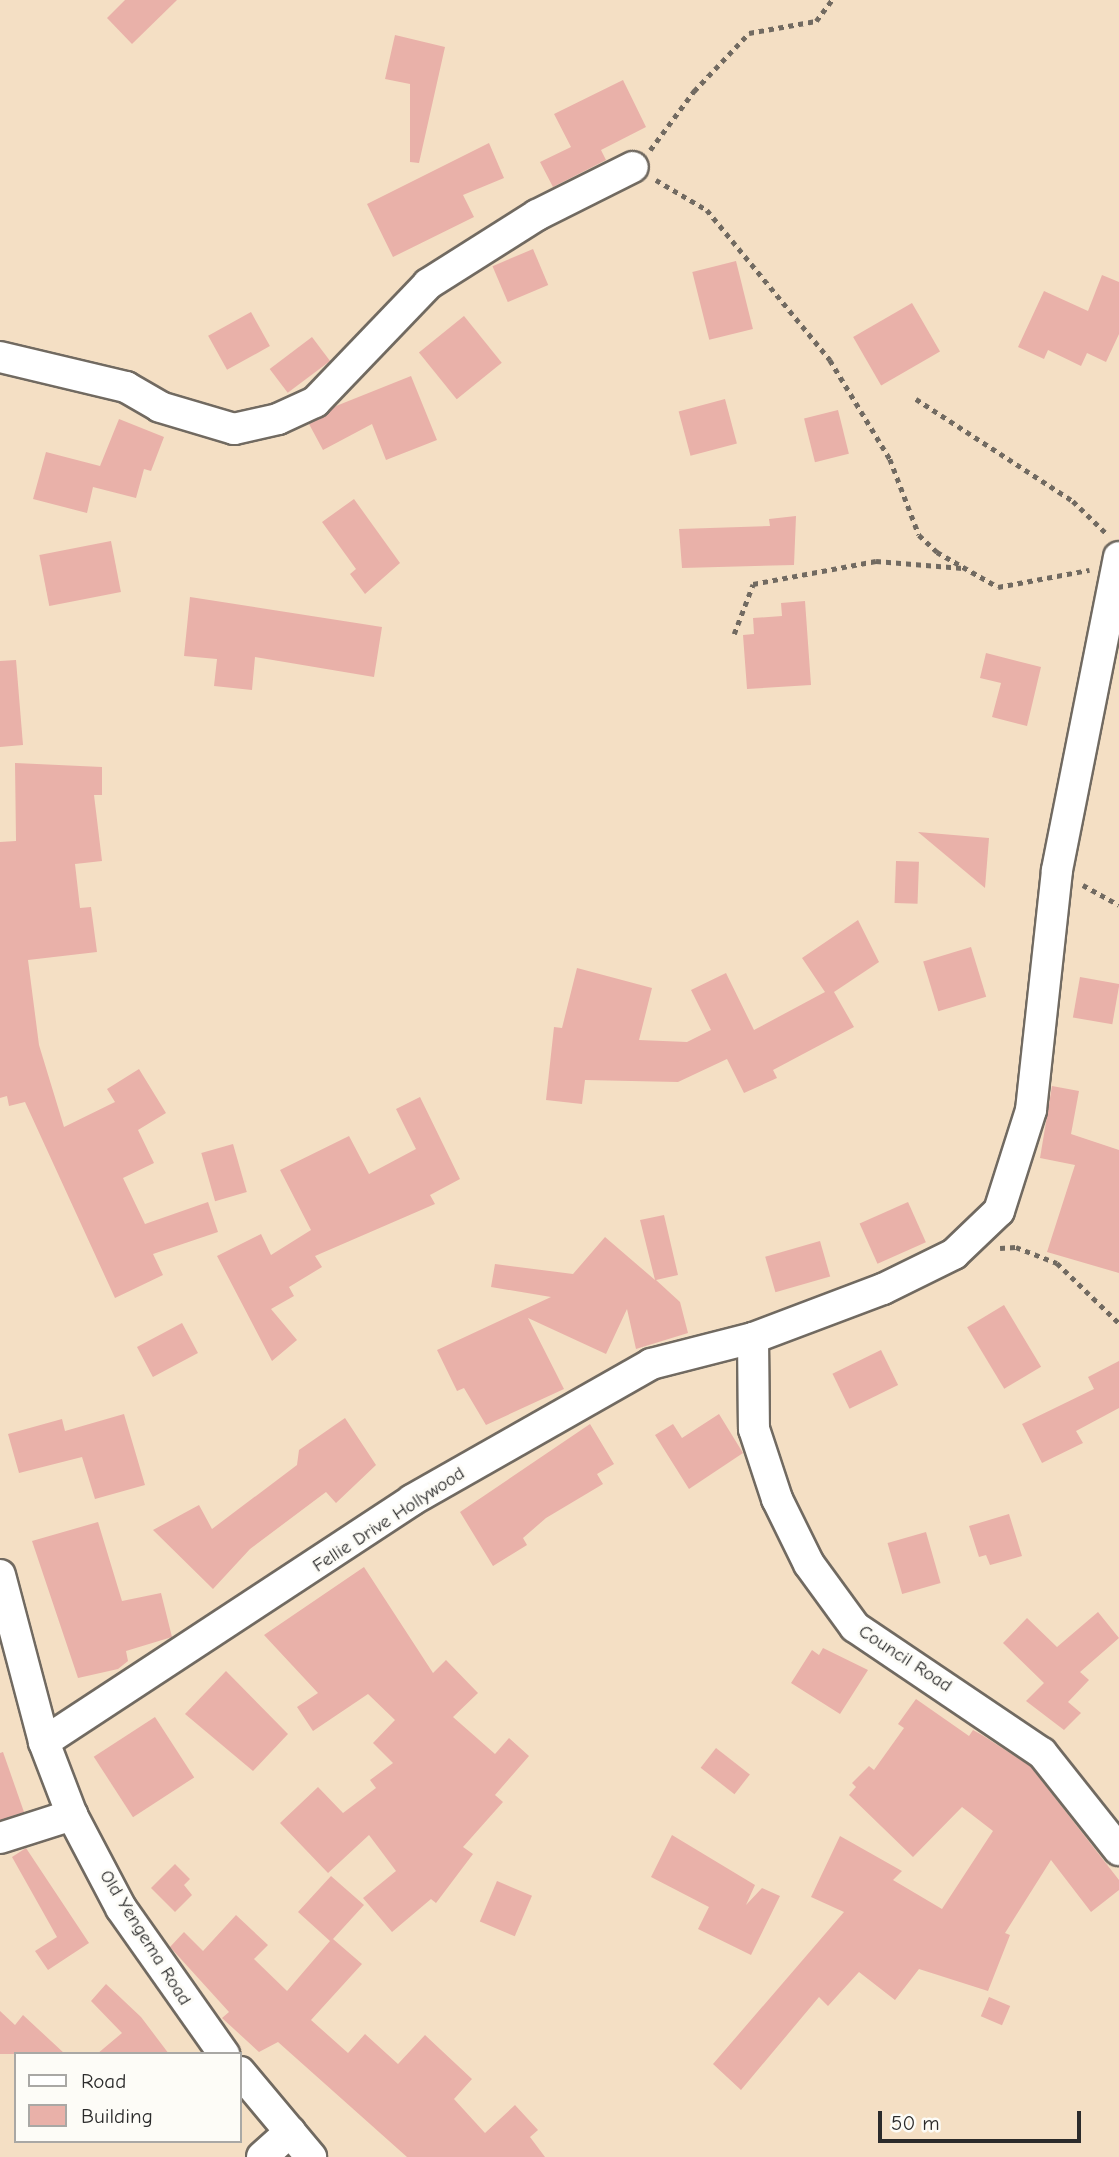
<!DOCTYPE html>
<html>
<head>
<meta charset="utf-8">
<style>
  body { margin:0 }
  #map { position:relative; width:1119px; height:2157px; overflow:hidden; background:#f4dfc4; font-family:"Comic Neue",sans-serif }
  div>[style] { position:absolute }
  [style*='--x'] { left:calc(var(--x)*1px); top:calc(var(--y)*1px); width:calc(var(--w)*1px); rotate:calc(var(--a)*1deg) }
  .building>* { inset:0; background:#e9b1a9; transform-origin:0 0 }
  .path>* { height:4.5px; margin-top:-2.25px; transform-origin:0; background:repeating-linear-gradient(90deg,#716a61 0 5px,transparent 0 10px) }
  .roads { filter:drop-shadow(2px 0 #716a61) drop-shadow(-2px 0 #716a61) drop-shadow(0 2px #716a61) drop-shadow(0 -2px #716a61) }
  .street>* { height:30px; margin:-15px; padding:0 15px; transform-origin:15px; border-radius:15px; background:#fff }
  span { translate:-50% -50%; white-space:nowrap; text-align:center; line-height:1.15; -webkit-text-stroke:6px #fdfcf7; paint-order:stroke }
  .street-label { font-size:19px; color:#2b2b2b }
  .legend { position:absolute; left:14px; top:2052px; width:228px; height:91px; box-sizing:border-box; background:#fdfcf7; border:2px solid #a9a8a5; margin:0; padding:9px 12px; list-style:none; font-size:21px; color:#2b2b2b }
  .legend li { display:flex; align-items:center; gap:14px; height:35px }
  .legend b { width:35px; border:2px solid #a9a8a5 }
  .scale { position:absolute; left:878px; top:2111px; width:203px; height:32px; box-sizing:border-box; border:4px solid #2b2b2b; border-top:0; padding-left:9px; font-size:21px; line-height:24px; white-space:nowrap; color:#2b2b2b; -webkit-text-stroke:5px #fdfcf7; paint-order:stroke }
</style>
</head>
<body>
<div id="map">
  <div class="building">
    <div style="clip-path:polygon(125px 0,177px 0,132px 44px,107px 18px)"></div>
    <div style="clip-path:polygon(395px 35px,445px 47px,419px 163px,410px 162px,410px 84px,385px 79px)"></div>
    <div style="clip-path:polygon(623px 80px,646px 127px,601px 150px,606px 160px,553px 187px,540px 162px,571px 147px,554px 114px)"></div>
    <div style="clip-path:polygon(489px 143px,504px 178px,463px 195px,474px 217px,393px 257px,367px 204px)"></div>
    <div style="left:533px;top:249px;width:39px;height:44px;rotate:67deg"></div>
    <div style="left:736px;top:261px;width:70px;height:45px;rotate:76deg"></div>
    <div style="clip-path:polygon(1102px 275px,1119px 282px,1119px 334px,1106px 362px,1087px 353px,1081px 366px,1048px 350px,1044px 359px,1018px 347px,1044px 291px,1088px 311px)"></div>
    <div style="left:912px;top:303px;width:56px;height:68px;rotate:60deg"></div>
    <div style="left:251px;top:312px;width:39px;height:49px;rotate:61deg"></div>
    <div style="left:464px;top:316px;width:60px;height:58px;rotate:51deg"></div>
    <div style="left:312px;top:337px;width:30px;height:53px;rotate:53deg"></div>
    <div style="clip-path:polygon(411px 376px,437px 440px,386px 460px,372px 424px,323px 450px,309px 424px,336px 406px)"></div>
    <div style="left:725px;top:399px;width:46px;height:48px;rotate:75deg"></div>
    <div style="left:838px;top:410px;width:45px;height:35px;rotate:76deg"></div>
    <div style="clip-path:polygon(119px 419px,164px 437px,151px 471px,144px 469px,136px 498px,93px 487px,87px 513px,33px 499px,46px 452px,100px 466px)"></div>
    <div style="clip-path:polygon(354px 499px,400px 563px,365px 594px,350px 574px,356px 569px,322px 522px)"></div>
    <div style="clip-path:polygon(796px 516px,794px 565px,682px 568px,679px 529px,770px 526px,769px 519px)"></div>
    <div style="left:111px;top:541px;width:52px;height:73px;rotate:79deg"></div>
    <div style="clip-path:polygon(190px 597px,382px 627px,374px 677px,255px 657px,252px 690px,214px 686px,217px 659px,184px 656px)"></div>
    <div style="clip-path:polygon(805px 601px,811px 685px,747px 689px,743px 635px,754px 634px,753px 618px,782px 616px,781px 603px)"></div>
    <div style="clip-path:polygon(986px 653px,1041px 667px,1027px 726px,992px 717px,1001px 683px,980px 678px)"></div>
    <div style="clip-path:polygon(16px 660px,23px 745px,0 747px,0 661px)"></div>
    <div style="clip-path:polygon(15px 763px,102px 767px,102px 795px,94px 795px,102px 861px,75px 864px,80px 908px,91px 907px,97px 952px,28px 960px,39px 1045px,64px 1127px,115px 1102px,107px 1089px,139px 1069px,166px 1113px,138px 1130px,154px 1163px,123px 1178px,145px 1224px,208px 1202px,218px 1232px,153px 1254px,163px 1275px,115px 1298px,25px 1102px,9px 1106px,7px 1096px,0 1098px,0 842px,16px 841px)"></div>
    <div style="clip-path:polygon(918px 832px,989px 838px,985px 888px)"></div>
    <div style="left:896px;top:861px;width:23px;height:42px;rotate:2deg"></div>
    <div style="clip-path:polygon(858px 920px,879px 962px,834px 992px,854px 1027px,773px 1070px,777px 1078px,744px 1093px,727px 1059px,678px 1082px,585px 1080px,582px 1104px,546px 1100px,554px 1027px,562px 1028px,577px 968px,652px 988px,639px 1040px,687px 1042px,711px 1030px,691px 990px,726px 973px,754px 1030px,825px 992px,802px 958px)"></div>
    <div style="left:971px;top:947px;width:52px;height:50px;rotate:73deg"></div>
    <div style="left:1080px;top:977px;width:40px;height:41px;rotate:10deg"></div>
    <div style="clip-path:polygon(1052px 1086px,1079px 1091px,1071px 1134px,1119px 1150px,1119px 1273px,1047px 1252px,1075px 1165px,1040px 1158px)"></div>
    <div style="clip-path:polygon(420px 1097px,460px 1179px,430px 1195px,435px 1204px,315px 1256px,322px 1267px,289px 1287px,294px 1296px,271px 1309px,297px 1340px,272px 1361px,217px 1256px,261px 1234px,271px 1255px,311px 1230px,280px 1170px,349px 1136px,369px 1174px,416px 1149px,396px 1109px)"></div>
    <div style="left:233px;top:1144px;width:50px;height:33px;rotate:74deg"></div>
    <div style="left:908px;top:1202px;width:44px;height:53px;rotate:66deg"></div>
    <div style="clip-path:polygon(664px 1215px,678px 1275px,656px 1280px,680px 1302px,688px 1333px,636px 1349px,627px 1309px,606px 1354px,528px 1318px,564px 1389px,486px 1425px,464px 1388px,457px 1391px,437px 1350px,551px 1297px,491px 1287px,495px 1264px,573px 1274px,605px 1237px,655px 1280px,640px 1220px)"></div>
    <div style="left:820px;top:1241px;width:37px;height:57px;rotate:74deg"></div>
    <div style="left:1004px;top:1305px;width:72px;height:43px;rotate:59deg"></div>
    <div style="left:182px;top:1323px;width:34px;height:51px;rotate:62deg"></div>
    <div style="left:881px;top:1350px;width:39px;height:54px;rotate:64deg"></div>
    <div style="clip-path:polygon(1119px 1361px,1119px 1408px,1076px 1431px,1083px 1443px,1042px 1463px,1022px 1424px,1094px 1389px,1088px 1377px)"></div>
    <div style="clip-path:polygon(124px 1414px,145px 1485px,95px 1499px,82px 1457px,19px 1473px,8px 1434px,62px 1419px,65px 1431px)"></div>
    <div style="clip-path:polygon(719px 1414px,743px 1453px,689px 1489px,655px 1435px,673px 1424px,682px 1438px)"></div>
    <div style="clip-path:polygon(345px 1418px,376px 1465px,336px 1503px,326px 1492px,250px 1549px,213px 1589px,153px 1530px,199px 1505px,212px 1529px,297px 1465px,299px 1450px)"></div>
    <div style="clip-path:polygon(590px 1424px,614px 1464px,597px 1474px,603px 1484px,546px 1518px,523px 1538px,527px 1545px,493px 1566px,460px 1512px)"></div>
    <div style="clip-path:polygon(1009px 1514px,1022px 1556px,990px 1565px,986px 1555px,979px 1557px,969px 1526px)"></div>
    <div style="clip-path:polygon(98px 1522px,122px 1601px,161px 1593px,172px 1637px,126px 1651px,128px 1661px,118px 1669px,78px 1678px,32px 1541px)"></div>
    <div style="left:926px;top:1532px;width:53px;height:40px;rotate:74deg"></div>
    <div style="clip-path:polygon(364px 1567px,433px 1673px,446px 1660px,478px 1693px,453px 1717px,495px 1754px,509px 1738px,529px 1756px,495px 1795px,503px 1802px,463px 1847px,473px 1854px,436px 1903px,431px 1899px,392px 1932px,363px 1898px,396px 1871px,369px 1835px,328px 1873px,280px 1823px,318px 1787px,343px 1813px,376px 1788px,370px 1780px,393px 1763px,373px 1743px,395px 1720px,368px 1694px,313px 1731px,297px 1707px,318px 1693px,264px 1635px)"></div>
    <div style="clip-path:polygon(1098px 1612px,1119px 1638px,1080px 1672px,1089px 1680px,1068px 1702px,1081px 1713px,1064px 1730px,1026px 1701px,1044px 1683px,1003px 1643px,1027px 1618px,1057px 1647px)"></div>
    <div style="clip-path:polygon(823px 1648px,868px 1670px,840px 1714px,791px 1683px,812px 1650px,819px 1655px)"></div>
    <div style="clip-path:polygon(226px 1671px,288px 1734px,253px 1771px,185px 1714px)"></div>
    <div style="clip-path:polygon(916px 1699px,969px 1736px,973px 1730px,982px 1735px,1030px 1766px,1119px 1880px,1119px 1890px,1091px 1912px,1051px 1860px,1005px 1933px,1010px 1935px,988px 1991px,919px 1969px,895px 2000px,859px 1972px,828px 2006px,819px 1997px,741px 2090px,713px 2064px,844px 1912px,811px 1897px,840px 1836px,902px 1871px,893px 1880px,942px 1909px,993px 1831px,962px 1807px,913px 1857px,849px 1795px,856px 1787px,852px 1783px,869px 1766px,874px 1770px,904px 1728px,898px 1724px)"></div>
    <div style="left:155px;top:1717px;width:72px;height:73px;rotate:57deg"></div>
    <div style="left:716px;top:1748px;width:43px;height:25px;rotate:38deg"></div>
    <div style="clip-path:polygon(3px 1752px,24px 1812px,0 1820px,0 1753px)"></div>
    <div style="clip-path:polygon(672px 1835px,755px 1885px,746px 1905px,762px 1888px,780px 1896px,751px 1955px,698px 1929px,709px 1907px,651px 1877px)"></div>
    <div style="clip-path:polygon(26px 1848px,89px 1943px,48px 1970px,35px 1951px,57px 1937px,12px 1857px)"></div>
    <div style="clip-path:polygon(175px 1864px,190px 1879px,184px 1885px,192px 1895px,175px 1912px,151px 1888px)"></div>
    <div style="clip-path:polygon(331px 1876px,364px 1905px,333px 1939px,362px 1964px,311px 2020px,348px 2053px,365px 2034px,398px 2064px,425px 2035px,472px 2079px,454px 2099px,485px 2133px,515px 2105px,538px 2130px,530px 2137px,545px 2157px,407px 2157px,278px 2042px,259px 2052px,222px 2018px,229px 2012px,170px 1947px,184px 1932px,203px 1951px,236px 1915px,268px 1945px,254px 1959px,287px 1991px,330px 1941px,298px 1912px)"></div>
    <div style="left:497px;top:1881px;width:38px;height:44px;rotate:23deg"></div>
    <div style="clip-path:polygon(106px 1984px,141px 2017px,169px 2054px,97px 2054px,122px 2033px,91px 2001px)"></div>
    <div style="left:989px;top:1997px;width:23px;height:21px;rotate:23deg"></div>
    <div style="clip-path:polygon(0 2011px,15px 2025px,23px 2015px,65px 2054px,0 2054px)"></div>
  </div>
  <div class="path">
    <div style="--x:650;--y:150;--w:74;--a:-53.3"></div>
    <div style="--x:694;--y:91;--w:80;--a:-46.5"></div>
    <div style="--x:749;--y:33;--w:68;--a:-10.2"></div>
    <div style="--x:816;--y:21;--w:26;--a:-53"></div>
    <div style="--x:656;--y:180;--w:59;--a:30.5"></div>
    <div style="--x:707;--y:210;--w:194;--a:50.6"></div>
    <div style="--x:830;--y:360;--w:116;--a:58.8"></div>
    <div style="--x:890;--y:459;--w:81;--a:69.1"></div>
    <div style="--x:919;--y:535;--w:25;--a:43"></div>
    <div style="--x:937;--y:552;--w:70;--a:29.8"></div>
    <div style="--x:998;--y:587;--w:93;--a:-10.6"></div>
    <div style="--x:916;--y:399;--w:187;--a:33"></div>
    <div style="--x:1073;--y:501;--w:46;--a:44.1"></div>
    <div style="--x:734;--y:634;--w:53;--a:-69.2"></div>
    <div style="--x:753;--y:584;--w:125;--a:-10.6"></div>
    <div style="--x:876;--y:561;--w:87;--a:4.6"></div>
    <div style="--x:1083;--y:885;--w:41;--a:29.1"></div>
    <div style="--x:1000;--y:1248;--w:16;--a:-4"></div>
    <div style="--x:1016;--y:1247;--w:44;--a:21.3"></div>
    <div style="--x:1057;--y:1263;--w:86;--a:44.1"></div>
  </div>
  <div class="roads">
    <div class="street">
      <div style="--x:0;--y:357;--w:130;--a:13.4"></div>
      <div style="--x:126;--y:387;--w:39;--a:30"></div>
      <div style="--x:160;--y:407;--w:77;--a:16.6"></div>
      <div style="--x:234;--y:429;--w:45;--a:-12.8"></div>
      <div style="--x:278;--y:419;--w:41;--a:-24.7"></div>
      <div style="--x:315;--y:402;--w:163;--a:-46.2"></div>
      <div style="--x:428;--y:284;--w:129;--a:-32.3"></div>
      <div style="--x:537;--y:215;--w:107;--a:-26.6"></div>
      <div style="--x:753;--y:1338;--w:91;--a:89.4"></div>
      <div style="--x:754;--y:1429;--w:74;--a:71.8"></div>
      <div style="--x:777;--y:1499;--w:72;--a:63.8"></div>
      <div style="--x:809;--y:1564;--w:78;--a:53.9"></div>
      <div style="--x:855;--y:1627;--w:225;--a:34"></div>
      <div style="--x:1042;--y:1753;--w:124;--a:51.6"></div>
      <div style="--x:0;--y:1575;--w:173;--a:75.2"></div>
      <div style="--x:44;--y:1742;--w:78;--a:69"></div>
      <div style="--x:72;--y:1815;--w:105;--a:62.2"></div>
      <div style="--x:121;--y:1908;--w:179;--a:54.8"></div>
      <div style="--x:44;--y:1742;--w:440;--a:-33.3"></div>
      <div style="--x:412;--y:1500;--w:275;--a:-29.6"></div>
      <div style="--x:651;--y:1364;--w:105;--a:-14.3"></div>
      <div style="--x:753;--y:1338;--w:139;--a:-20.7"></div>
      <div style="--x:883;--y:1289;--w:79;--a:-26.2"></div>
      <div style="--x:954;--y:1254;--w:62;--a:-43.7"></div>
      <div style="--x:999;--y:1211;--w:106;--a:-72.4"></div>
      <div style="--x:1031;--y:1110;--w:241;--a:-83.8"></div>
      <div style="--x:1057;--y:870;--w:319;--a:-78.8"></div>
      <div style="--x:0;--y:1838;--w:76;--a:-17.7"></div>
      <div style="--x:240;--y:2072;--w:111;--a:50.1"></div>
      <div style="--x:262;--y:2157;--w:38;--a:-42"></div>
    </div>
  </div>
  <div class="street-label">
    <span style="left:389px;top:1520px;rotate:-33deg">Fellie Drive Hollywood</span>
    <span style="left:905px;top:1659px;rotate:33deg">Council Road</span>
    <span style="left:145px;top:1938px;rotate:58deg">Old Yengema Road</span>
  </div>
  <ul class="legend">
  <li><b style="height:9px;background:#fff"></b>Road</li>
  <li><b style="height:19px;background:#e9b1a9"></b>Building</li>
  </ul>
  <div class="scale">50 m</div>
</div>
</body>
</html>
